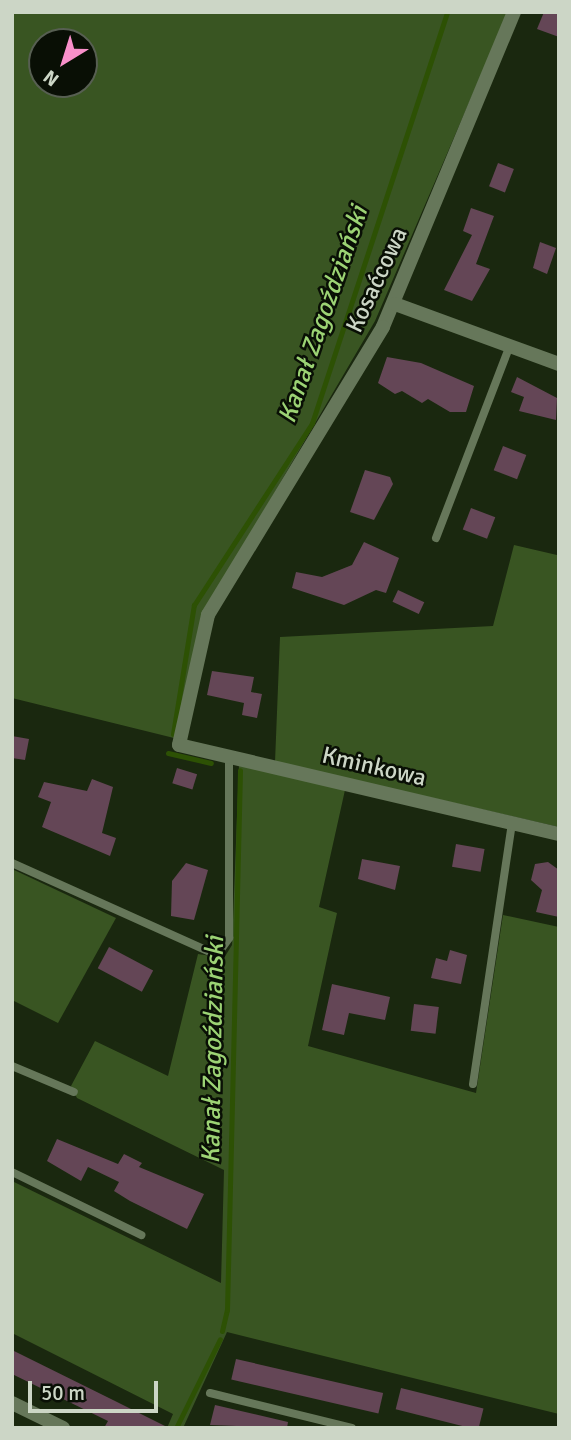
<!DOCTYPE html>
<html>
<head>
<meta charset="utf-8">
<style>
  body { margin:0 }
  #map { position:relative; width:571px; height:1440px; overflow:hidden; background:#1a280f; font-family:Signika,sans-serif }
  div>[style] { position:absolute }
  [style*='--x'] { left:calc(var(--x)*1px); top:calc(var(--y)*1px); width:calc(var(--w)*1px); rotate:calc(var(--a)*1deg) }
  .green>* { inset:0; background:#395522 }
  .stream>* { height:5px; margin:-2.5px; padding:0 2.5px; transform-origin:2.5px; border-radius:2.5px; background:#2d5104 }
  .building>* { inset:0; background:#644656; transform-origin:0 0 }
  .lane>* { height:8px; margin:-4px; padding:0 4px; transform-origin:4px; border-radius:4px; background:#66775a }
  .street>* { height:14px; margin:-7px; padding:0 7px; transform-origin:7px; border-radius:7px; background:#66775a }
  span { translate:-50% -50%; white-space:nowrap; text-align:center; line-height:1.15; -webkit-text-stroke:5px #090f05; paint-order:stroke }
  .street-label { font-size:24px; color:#ccd6c6 }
  .water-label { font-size:26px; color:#9cd374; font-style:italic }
  .frame { position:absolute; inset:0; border:14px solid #ccd6c6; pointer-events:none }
  .north { position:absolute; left:28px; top:28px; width:70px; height:70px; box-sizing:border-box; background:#090f05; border:2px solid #575f52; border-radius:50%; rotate:218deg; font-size:19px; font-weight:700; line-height:28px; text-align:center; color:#ccd6c6 }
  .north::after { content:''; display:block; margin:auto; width:24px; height:32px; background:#f990ca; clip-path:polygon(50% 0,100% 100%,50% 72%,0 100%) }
  .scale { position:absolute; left:28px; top:1381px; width:130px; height:32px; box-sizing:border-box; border:4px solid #ccd6c6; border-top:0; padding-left:9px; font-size:21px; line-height:24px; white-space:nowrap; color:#ccd6c6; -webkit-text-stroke:5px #090f05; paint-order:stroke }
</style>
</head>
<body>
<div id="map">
  <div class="green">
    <div style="clip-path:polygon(evenodd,12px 12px,508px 12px,375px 321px,202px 616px,178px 739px,12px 698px,12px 12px,42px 42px,84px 42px,84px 84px,42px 84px,42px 42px)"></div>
    <div style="clip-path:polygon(514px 545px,557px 555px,559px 551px,559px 827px,275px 762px,280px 637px,493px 626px)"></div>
    <div style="clip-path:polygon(239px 765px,345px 790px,319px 907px,337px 913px,308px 1046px,476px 1093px,503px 915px,559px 927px,559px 1414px,227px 1332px,183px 1428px,167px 1428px,173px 1414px,12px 1333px,12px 1181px,221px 1283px,224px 1170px,77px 1098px,71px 1086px,95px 1041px,168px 1076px,198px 954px,224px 958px,232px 945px)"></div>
    <div style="clip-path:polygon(12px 869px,116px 918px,58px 1023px,12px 1000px)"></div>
  </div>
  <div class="stream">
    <div style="--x:173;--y:734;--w:131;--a:-80.8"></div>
    <div style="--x:194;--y:605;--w:217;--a:-57"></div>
    <div style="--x:312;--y:423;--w:433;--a:-71.8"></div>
    <div style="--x:168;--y:753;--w:44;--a:13.1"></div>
    <div style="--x:222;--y:1331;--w:22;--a:-77"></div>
    <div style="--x:227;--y:1310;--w:540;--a:-88.62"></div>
    <div style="--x:176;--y:1428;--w:99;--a:-63.7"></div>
  </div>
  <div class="building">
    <div style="clip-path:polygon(544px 12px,559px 12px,559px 37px,537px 29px)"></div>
    <div style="left:498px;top:163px;width:17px;height:25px;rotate:21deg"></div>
    <div style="clip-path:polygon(471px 208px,494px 216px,476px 264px,490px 269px,472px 301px,444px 290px,472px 235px,463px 231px)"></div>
    <div style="clip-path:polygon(540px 242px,556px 248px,547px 274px,533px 268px)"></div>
    <div style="clip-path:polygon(387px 357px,421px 363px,474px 386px,466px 412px,450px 412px,428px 399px,422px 403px,402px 391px,395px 394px,378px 383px)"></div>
    <div style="clip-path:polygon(517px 377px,557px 398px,556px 420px,519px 411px,524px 397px,511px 392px)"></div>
    <div style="left:503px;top:446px;width:25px;height:26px;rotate:21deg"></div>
    <div style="clip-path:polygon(365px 470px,390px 477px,393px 484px,374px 520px,350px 512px)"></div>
    <div style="left:471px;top:508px;width:26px;height:23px;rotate:21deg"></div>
    <div style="clip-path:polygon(364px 542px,399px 558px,386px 593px,376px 590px,344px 605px,292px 588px,296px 572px,322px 577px,352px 565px)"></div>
    <div style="left:398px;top:590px;width:29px;height:13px;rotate:25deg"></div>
    <div style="clip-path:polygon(212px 671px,254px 677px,251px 692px,262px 694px,257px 718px,242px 715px,244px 703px,207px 695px)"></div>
    <div style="clip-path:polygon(12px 736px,29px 739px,25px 760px,12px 758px)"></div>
    <div style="left:177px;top:768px;width:21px;height:16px;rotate:17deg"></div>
    <div style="clip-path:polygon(92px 779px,113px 787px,102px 833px,116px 838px,110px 856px,42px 827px,51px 802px,38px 797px,44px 782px,87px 791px)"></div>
    <div style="left:456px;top:844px;width:29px;height:23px;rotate:10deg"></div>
    <div style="clip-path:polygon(362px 859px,400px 866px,395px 890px,358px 879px)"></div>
    <div style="clip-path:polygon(548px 862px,559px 870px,559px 917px,536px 912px,542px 890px,531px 880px,535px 864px)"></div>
    <div style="clip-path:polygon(186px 863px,208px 870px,194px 920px,171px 916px,172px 881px)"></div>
    <div style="left:109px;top:947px;width:50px;height:24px;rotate:28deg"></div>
    <div style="clip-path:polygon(450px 950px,467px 955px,461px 984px,431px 978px,436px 958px,447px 961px)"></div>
    <div style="clip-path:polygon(332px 984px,390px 997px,385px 1020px,349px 1013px,344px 1035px,322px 1030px)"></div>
    <div style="left:414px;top:1004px;width:25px;height:27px;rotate:7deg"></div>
    <div style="clip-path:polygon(57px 1139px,118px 1164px,124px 1154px,142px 1163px,139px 1167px,204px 1194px,187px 1229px,130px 1201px,114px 1191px,119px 1182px,88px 1167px,81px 1181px,47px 1161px)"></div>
    <div style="clip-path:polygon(12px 1350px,113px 1400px,169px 1428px,104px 1428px,108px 1421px,12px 1374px)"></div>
    <div style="left:236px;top:1359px;width:151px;height:21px;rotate:13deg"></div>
    <div style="left:401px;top:1388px;width:85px;height:22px;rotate:14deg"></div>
    <div style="clip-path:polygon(215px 1405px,288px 1422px,287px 1428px,210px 1425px)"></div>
  </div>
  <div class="lane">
    <div style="--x:436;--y:538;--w:207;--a:-69"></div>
    <div style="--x:12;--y:863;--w:219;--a:24.2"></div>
    <div style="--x:212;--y:953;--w:8;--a:-14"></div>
    <div style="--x:220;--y:951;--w:16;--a:-55"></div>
    <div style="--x:229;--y:938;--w:181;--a:-90"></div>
    <div style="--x:12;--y:1066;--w:67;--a:22.8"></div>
    <div style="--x:473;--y:1084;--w:264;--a:-81.5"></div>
    <div style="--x:12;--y:1172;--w:144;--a:26"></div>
    <div style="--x:210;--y:1393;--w:146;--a:13.8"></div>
  </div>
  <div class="street">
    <div style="--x:514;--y:12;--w:341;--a:112.6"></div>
    <div style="--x:383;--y:327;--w:337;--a:121.3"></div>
    <div style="--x:208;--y:615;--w:133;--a:102.6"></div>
    <div style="--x:179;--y:745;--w:390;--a:13.2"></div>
    <div style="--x:395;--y:304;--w:175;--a:20.1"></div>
    <div style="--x:12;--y:1403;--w:57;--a:26.1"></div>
  </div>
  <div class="street-label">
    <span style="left:377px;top:280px;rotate:-65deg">Kosaćcowa</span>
    <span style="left:374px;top:767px;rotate:13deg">Kminkowa</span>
  </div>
  <div class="water-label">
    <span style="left:324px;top:315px;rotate:-71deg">Kanał Zagoździański</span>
    <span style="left:214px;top:1050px;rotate:-89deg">Kanał Zagoździański</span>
  </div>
  <div class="frame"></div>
  <div class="north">N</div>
  <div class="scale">50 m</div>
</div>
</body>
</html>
